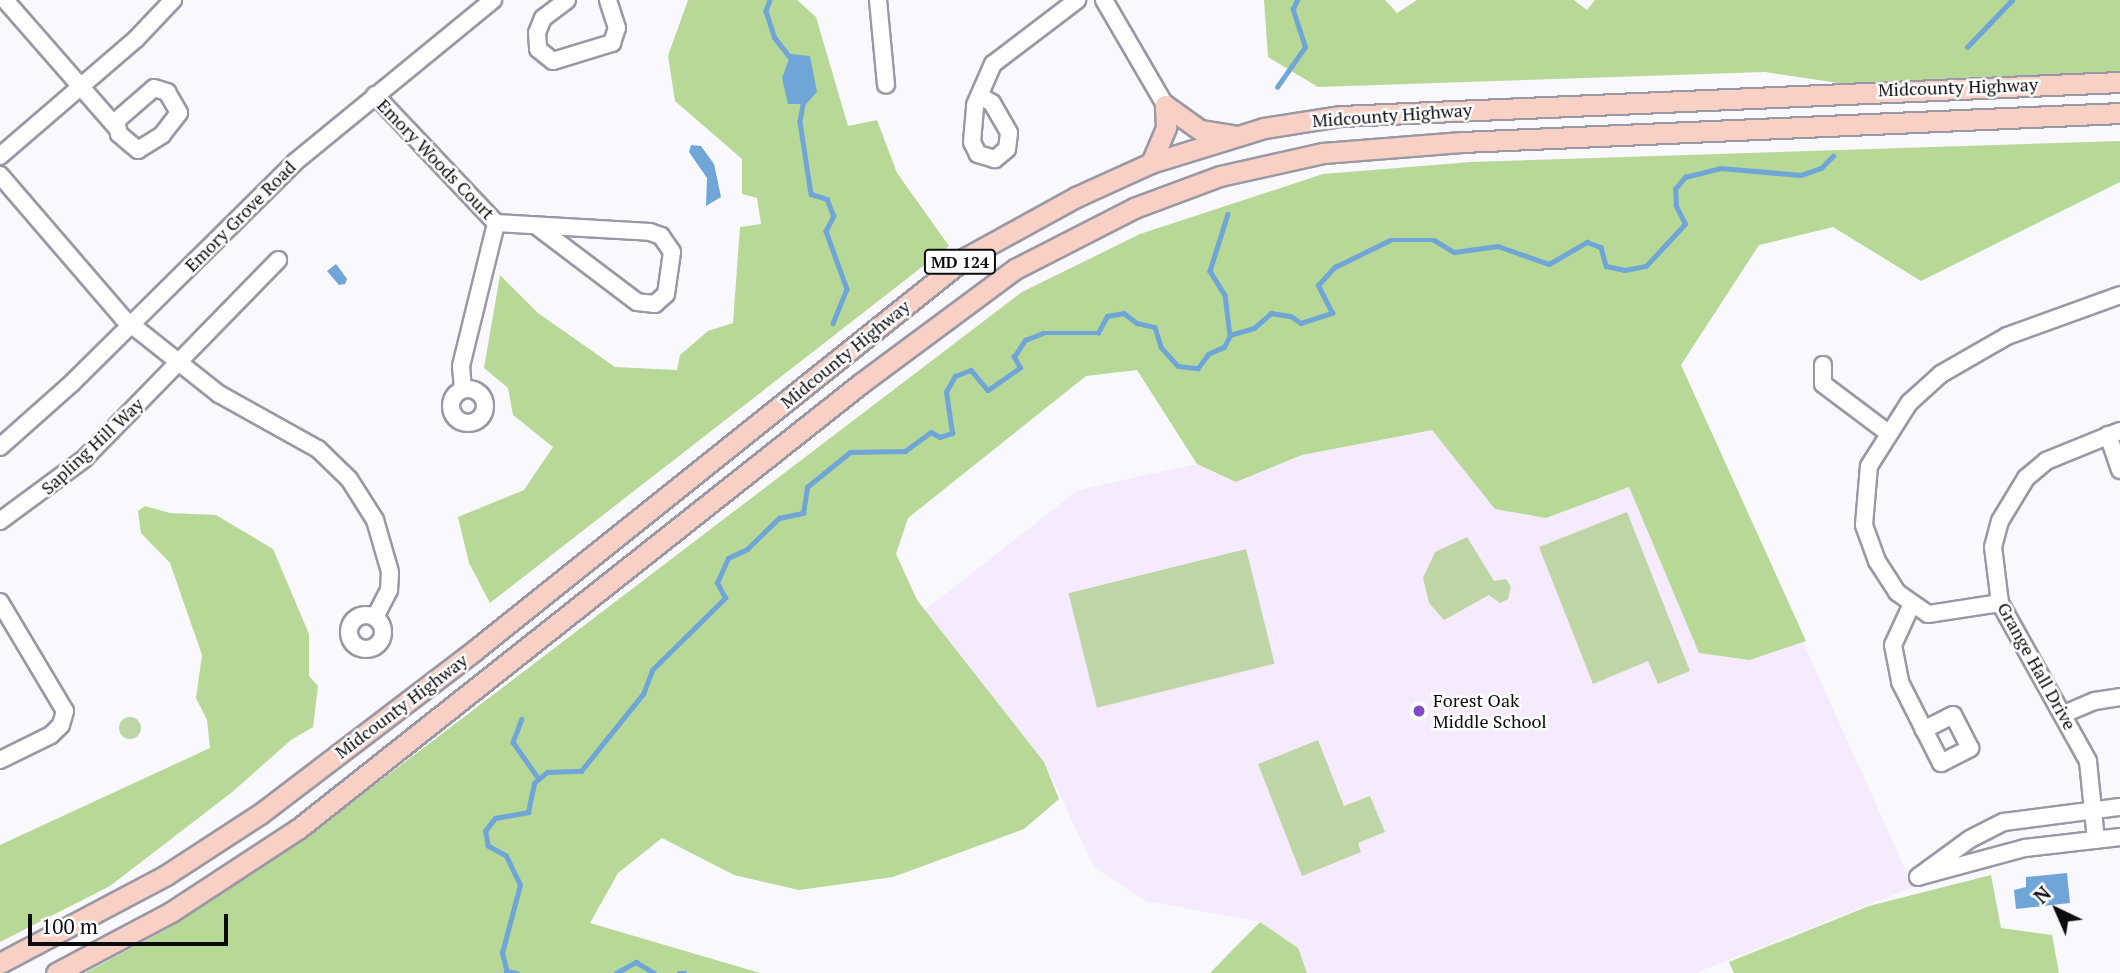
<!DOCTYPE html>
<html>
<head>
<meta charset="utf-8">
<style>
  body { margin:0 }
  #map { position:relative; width:2120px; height:973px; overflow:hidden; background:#f9f8fd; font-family:"PT Serif",serif }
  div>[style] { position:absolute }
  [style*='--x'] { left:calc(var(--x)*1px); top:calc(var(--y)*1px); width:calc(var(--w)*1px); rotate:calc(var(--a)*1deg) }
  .education>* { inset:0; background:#f6eafe }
  .green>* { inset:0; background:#bed6a6; transform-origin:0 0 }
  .round { border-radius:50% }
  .forest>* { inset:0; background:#b7d896 }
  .water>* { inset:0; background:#6fa5d7 }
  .stream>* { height:4.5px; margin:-2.25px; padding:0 2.25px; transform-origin:2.25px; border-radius:2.25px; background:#6fa5d7 }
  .roads { filter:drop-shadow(2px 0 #9a98a4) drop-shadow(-2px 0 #9a98a4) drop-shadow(0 2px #9a98a4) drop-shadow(0 -2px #9a98a4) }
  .minor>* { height:16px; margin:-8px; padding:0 8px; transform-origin:8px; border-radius:8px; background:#fff }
  .minor>.ring { margin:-8px; padding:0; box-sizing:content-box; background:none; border:16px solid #fff; border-radius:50% }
  .major>* { height:19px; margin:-9.5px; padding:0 9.5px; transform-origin:9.5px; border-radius:9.5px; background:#f8d0c5 }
  .dots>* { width:19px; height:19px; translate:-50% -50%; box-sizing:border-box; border:4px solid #fff; border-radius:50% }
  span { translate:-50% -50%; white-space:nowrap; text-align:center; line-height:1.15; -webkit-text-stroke:5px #fff; paint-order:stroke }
  .shield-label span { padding:2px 5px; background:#fff; border:2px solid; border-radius:5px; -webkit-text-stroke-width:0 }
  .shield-label { font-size:16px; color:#0c0c10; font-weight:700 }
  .street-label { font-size:18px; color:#0c0c10 }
  .poi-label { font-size:18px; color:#0c0c10 }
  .left { translate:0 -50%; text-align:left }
  .north { position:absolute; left:2022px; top:875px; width:70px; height:70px; -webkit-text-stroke:5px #fff; paint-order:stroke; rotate:316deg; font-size:19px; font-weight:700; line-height:28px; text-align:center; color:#0c0c10 }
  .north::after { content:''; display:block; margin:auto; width:24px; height:32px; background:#0c0c10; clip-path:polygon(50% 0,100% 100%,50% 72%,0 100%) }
  .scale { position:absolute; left:28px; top:914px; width:200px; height:32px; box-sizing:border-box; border:4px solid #0c0c10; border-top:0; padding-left:9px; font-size:21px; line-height:24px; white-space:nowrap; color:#0c0c10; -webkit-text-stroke:5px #fff; paint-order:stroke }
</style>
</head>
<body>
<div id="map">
  <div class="education">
    <div style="clip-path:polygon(1432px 429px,1496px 509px,1546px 518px,1629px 487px,1699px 653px,1750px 660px,1803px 642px,1913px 887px,1696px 973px,1307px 973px,1298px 948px,1260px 922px,1146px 901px,1094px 867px,1044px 762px,925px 610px,1078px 490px,1197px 464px,1236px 482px,1302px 455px)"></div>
  </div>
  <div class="green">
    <div style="clip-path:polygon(1627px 512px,1690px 671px,1658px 684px,1648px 661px,1593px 684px,1539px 547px)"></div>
    <div style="clip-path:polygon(1467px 537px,1494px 581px,1506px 579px,1511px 587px,1508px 599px,1500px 603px,1489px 595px,1444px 620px,1429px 603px,1423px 578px,1435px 552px)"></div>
    <div style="left:1246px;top:549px;width:118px;height:183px;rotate:76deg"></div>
    <div class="round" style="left:119px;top:717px;width:22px;height:22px"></div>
    <div style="clip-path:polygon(1318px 740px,1344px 806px,1370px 796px,1385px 832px,1358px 843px,1361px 852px,1302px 876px,1258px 764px)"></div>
  </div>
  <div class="forest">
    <div style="clip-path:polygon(688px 0,797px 0,816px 17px,848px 126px,877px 120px,897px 173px,949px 246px,490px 603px,469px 563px,458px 517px,524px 490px,553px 447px,513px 415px,508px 388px,484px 368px,500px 275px,538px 313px,615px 367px,677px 370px,680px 355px,708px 331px,733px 323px,740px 227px,761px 224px,757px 198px,742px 194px,742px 159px,675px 101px,668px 56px)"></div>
    <div style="clip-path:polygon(1264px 0,1385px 0,1397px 13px,1417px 0,1574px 0,1587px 10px,1595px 0,2120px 0,2120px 82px,1886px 90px,1765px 72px,1318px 87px,1268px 57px)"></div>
    <div style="clip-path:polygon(2120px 141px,2120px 182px,1921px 281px,1833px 227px,1759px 245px,1681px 365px,1806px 641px,1750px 660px,1699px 653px,1629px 487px,1546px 518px,1495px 509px,1432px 430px,1302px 455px,1236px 482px,1197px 464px,1137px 370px,1086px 376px,908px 518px,896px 554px,917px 600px,1044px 762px,1059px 799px,1024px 829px,893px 877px,799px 890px,734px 875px,662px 838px,618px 873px,590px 923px,760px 973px,85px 973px,174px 925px,305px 838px,1022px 292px,1140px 234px,1323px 174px,1471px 162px)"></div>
    <div style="clip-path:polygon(145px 506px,170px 513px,216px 515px,273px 549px,309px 634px,309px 676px,318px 686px,313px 727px,291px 740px,231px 793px,110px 886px,0 942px,0 845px,210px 748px,207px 720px,196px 698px,202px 655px,170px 563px,141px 533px,138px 511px)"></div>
    <div style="clip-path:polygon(1991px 875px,2001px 928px,2052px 935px,2059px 973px,1734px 973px,1729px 962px,1869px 906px)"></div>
    <div style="clip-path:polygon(1260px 922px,1298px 948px,1307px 973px,1210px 973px)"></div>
  </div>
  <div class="water">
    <div style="clip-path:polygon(791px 54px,810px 56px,817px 92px,806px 104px,788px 104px,782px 78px)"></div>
    <div style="clip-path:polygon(691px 145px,701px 146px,714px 164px,721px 197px,706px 206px,707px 178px,689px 152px)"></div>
    <div style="clip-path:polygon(336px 264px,347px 279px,345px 284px,339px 285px,327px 271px)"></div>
    <div style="clip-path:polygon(2067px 873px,2070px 903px,2016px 909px,2014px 890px,2026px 887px,2026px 877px)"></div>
  </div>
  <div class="stream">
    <div style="--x:770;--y:0;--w:12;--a:110"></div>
    <div style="--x:766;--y:11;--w:28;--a:72"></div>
    <div style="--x:775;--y:38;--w:28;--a:52"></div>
    <div style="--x:1967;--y:47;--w:65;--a:-46.2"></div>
    <div style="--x:1277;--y:87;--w:49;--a:-55"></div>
    <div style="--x:1305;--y:47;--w:40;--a:-108"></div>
    <div style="--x:1293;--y:9;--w:10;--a:-66"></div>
    <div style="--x:804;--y:99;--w:23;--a:100"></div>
    <div style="--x:800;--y:122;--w:73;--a:81.3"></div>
    <div style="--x:811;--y:194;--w:17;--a:17"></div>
    <div style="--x:827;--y:199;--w:18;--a:68"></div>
    <div style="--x:834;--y:216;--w:17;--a:118"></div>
    <div style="--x:826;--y:231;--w:62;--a:70.1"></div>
    <div style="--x:847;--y:289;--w:37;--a:112"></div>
    <div style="--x:1228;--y:214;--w:60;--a:107.5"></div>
    <div style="--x:1210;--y:271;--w:28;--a:58"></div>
    <div style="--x:1225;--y:295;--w:39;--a:83"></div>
    <div style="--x:522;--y:719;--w:25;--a:111"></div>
    <div style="--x:513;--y:742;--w:45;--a:54.9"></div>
    <div style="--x:506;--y:971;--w:11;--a:10"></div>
    <div style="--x:507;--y:973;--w:21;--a:-104"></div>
    <div style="--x:502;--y:953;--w:70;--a:-75.2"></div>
    <div style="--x:520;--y:885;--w:32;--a:-116"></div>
    <div style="--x:506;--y:856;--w:21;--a:-151"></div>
    <div style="--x:488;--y:846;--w:15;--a:-101"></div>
    <div style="--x:485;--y:831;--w:16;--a:-52"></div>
    <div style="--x:495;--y:818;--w:34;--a:-10"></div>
    <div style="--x:528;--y:812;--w:30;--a:-78"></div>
    <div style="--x:534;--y:783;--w:17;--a:-40"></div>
    <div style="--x:547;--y:772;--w:34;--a:-2"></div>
    <div style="--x:581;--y:771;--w:99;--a:-51.2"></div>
    <div style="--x:643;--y:694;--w:26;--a:-69"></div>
    <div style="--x:652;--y:670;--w:103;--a:-44.6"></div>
    <div style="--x:725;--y:598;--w:17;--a:-118"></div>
    <div style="--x:717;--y:583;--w:27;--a:-66"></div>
    <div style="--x:728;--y:558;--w:21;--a:-25"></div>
    <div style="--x:747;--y:549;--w:45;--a:-44.1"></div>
    <div style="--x:779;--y:518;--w:25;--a:-12"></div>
    <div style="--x:803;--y:513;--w:26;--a:-81"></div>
    <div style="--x:807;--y:487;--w:55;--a:-39.1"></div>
    <div style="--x:850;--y:452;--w:55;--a:-1"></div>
    <div style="--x:905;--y:451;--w:32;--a:-36"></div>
    <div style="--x:931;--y:432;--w:10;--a:29"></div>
    <div style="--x:940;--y:437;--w:13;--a:-18"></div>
    <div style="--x:952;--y:433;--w:41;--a:-98.3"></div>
    <div style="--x:946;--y:392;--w:18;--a:-61"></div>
    <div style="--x:955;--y:376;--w:17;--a:-21"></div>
    <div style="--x:971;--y:370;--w:26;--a:50"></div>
    <div style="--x:988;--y:390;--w:39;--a:-35"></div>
    <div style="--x:1020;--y:368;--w:13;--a:-119"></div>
    <div style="--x:1014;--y:357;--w:20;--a:-57"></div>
    <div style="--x:1025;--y:340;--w:19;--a:-21"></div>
    <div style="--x:1043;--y:333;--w:55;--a:0"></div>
    <div style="--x:1098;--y:333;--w:19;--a:-62"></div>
    <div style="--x:1107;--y:316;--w:17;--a:-10"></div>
    <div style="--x:1124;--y:313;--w:16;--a:38"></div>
    <div style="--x:1137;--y:323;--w:18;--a:13"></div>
    <div style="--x:1155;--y:327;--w:21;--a:73"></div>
    <div style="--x:1161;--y:347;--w:25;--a:48"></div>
    <div style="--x:1178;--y:366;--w:20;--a:6"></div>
    <div style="--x:1198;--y:368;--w:17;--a:-54"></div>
    <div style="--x:1208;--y:354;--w:17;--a:-24"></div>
    <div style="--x:1224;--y:347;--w:13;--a:-63"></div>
    <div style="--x:1230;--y:335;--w:25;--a:-16"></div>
    <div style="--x:1254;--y:328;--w:23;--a:-41"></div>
    <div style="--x:1271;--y:313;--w:20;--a:9"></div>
    <div style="--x:1291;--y:316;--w:12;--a:35"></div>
    <div style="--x:1301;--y:323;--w:33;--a:-18"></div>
    <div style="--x:1332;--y:313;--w:31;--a:-117"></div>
    <div style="--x:1318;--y:285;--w:25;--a:-47"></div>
    <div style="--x:1335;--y:267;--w:61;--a:-26.1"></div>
    <div style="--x:1390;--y:240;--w:44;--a:0"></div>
    <div style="--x:1434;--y:240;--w:23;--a:31"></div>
    <div style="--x:1454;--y:252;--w:44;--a:-7.8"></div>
    <div style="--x:1498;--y:246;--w:54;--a:19.4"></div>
    <div style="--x:1549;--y:264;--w:44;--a:-30.1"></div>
    <div style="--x:1587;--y:242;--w:15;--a:20"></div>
    <div style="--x:1601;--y:247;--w:20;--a:75"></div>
    <div style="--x:1606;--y:266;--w:19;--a:12"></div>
    <div style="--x:1625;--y:270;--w:21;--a:-11"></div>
    <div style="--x:1646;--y:266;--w:57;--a:-47.1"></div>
    <div style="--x:1685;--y:224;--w:20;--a:-117"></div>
    <div style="--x:1676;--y:206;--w:17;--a:-93"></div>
    <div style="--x:1675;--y:189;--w:16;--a:-50"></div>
    <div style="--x:1685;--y:177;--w:36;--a:-14"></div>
    <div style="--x:1720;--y:168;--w:81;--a:4.9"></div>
    <div style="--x:1801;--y:175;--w:21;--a:-19"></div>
    <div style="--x:1821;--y:168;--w:17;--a:-45"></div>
    <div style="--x:616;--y:973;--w:23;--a:-29"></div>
    <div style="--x:636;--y:962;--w:21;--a:31"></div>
    <div style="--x:679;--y:973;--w:6;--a:0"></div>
  </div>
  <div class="roads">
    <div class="minor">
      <div style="--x:5;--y:0;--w:169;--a:48.8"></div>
      <div style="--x:567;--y:0;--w:30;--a:143"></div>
      <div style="--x:543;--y:18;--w:16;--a:112"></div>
      <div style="--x:537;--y:33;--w:16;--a:86"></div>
      <div style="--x:538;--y:49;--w:19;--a:39"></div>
      <div style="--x:553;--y:61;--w:62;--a:-17"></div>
      <div style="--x:612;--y:43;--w:16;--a:-72"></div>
      <div style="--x:617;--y:28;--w:29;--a:-108"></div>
      <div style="--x:878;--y:0;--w:85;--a:84.6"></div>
      <div style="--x:1104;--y:0;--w:121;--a:59.8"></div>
      <div style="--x:154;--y:88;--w:14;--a:17"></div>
      <div style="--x:167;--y:92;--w:24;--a:60"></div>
      <div style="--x:179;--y:113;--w:28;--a:128"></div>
      <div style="--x:162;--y:135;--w:28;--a:148"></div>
      <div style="--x:138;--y:150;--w:25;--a:-140"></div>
      <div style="--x:119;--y:134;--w:13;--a:-103"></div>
      <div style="--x:116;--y:121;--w:50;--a:-41"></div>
      <div style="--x:375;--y:95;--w:176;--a:46.6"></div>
      <div style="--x:496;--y:223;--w:154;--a:3.3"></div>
      <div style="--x:650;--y:232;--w:12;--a:20"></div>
      <div style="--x:661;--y:236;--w:19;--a:55"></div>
      <div style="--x:672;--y:252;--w:42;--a:98.1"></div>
      <div style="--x:666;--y:294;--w:15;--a:138"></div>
      <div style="--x:655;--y:304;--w:18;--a:-174"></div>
      <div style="--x:637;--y:302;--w:123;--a:-142.9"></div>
      <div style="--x:982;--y:97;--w:12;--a:31"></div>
      <div style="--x:992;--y:103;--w:34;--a:60"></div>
      <div style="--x:1009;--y:133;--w:16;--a:97"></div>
      <div style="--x:1007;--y:149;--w:16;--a:140"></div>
      <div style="--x:995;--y:159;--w:18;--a:-164"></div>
      <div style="--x:978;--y:154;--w:13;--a:-117"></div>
      <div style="--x:972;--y:142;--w:37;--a:-85"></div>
      <div style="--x:975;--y:105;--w:45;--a:-66.3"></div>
      <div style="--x:993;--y:64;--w:106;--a:-37.3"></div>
      <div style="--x:0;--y:156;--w:179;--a:-40.7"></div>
      <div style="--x:136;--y:39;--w:54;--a:-46.5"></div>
      <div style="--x:0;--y:175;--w:189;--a:49.3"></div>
      <div style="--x:123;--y:318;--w:122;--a:38.4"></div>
      <div style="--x:219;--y:394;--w:113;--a:29.1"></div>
      <div style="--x:318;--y:449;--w:43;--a:44.1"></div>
      <div style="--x:349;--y:479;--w:49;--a:57.6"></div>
      <div style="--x:375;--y:520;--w:54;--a:73.9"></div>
      <div style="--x:390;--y:572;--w:18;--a:93"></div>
      <div style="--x:389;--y:590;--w:30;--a:117"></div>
      <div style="--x:1823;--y:365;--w:19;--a:90"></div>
      <div style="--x:1823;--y:384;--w:80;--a:36.9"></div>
      <div class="ring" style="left:451px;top:389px;width:18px;height:18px"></div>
      <div style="--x:463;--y:389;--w:23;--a:-95"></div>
      <div style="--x:461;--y:366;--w:147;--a:-76.2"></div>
      <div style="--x:2108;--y:435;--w:37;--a:71"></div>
      <div style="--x:0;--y:447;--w:96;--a:-41.6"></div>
      <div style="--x:72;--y:383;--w:314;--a:-44.7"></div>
      <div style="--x:295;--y:162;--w:256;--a:-39.3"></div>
      <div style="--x:0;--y:521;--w:104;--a:-36.4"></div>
      <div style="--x:84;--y:459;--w:278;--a:-45.7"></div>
      <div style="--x:0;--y:602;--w:127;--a:59.2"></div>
      <div style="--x:65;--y:711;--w:15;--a:106"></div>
      <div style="--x:61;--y:725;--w:14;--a:135"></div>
      <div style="--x:51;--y:735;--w:57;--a:153.9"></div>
      <div style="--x:2000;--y:603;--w:73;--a:171.3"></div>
      <div style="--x:1928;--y:614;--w:38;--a:-145"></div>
      <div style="--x:1897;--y:592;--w:37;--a:-123"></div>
      <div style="--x:1877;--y:561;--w:38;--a:-110"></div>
      <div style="--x:1864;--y:525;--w:59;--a:-85.2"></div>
      <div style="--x:1869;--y:466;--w:75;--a:-57.6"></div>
      <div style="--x:1909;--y:403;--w:43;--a:-42.2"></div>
      <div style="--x:1941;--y:374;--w:76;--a:-29.9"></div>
      <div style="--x:2007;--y:336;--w:120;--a:-19.9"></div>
      <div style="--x:1911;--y:606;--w:43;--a:114.8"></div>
      <div style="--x:1893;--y:645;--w:38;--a:79"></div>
      <div style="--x:1900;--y:682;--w:91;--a:63.2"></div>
      <div style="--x:1941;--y:763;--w:33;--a:-27"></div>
      <div style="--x:1970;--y:748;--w:37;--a:-117"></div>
      <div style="--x:1953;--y:715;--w:33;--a:153"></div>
      <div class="ring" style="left:349px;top:615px;width:18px;height:18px"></div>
      <div style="--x:2064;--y:714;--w:34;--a:-23"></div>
      <div style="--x:2095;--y:701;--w:25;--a:-9"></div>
      <div style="--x:2096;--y:840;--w:79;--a:-95.8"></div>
      <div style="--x:2088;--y:761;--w:181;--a:-119.1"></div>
      <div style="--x:2000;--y:603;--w:56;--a:-97.1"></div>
      <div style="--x:1993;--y:547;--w:27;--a:-75"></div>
      <div style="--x:2000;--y:521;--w:50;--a:-58.8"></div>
      <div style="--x:2026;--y:478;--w:26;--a:-40"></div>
      <div style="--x:2046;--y:461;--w:80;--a:-22.1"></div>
      <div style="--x:1921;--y:876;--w:108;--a:-15.1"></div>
      <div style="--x:2025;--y:848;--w:96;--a:-6.6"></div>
      <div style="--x:1918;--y:877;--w:64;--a:-36.2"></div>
      <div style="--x:1970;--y:839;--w:38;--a:-27"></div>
      <div style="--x:2004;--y:822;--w:117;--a:-7.4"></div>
    </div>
    <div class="major">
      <div style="--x:1165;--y:105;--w:43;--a:35.5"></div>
      <div style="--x:1200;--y:130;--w:33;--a:9"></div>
      <div style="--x:1151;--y:163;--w:39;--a:-67"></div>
      <div style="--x:1166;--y:127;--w:22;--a:-93"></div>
      <div style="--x:0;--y:963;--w:188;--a:-27.9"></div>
      <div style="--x:166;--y:875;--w:112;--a:-33"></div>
      <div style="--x:260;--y:814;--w:270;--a:-37.3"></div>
      <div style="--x:475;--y:650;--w:628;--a:-38.66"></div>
      <div style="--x:965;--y:258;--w:127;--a:-28.8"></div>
      <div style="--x:1076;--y:197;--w:82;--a:-24.4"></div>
      <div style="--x:1151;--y:163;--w:118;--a:-17.2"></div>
      <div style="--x:1264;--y:128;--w:78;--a:-8.9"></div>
      <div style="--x:1341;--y:116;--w:780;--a:-2.5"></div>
      <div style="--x:56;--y:973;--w:130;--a:-27.9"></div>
      <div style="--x:171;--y:912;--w:152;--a:-33.2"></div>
      <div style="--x:298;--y:829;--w:717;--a:-38.37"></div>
      <div style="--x:860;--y:384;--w:193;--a:-36.6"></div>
      <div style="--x:1015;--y:269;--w:134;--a:-27.1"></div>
      <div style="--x:1134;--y:208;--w:92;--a:-20.4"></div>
      <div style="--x:1220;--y:176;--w:106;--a:-12.6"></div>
      <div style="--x:1323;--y:153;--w:139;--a:-4.5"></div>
      <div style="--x:1462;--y:142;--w:659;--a:-2.52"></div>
    </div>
  </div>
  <div class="dots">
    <div style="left:1419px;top:711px;background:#7d4dc5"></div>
  </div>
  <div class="shield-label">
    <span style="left:960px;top:262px">MD 124</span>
  </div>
  <div class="street-label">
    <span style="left:1958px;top:87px;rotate:-2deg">Midcounty Highway</span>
    <span style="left:1392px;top:115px;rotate:-4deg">Midcounty Highway</span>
    <span style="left:436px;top:159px;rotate:46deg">Emory Woods Court</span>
    <span style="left:240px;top:216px;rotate:-45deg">Emory Grove Road</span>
    <span style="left:845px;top:354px;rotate:-39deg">Midcounty Highway</span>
    <span style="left:92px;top:446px;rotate:-43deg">Sapling Hill Way</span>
    <span style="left:2037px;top:666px;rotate:61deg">Grange Hall Drive</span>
    <span style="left:401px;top:706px;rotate:-37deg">Midcounty Highway</span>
  </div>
  <div class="poi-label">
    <span class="left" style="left:1433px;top:711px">Forest Oak<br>Middle School</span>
  </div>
  <div class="north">N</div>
  <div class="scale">100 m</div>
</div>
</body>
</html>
